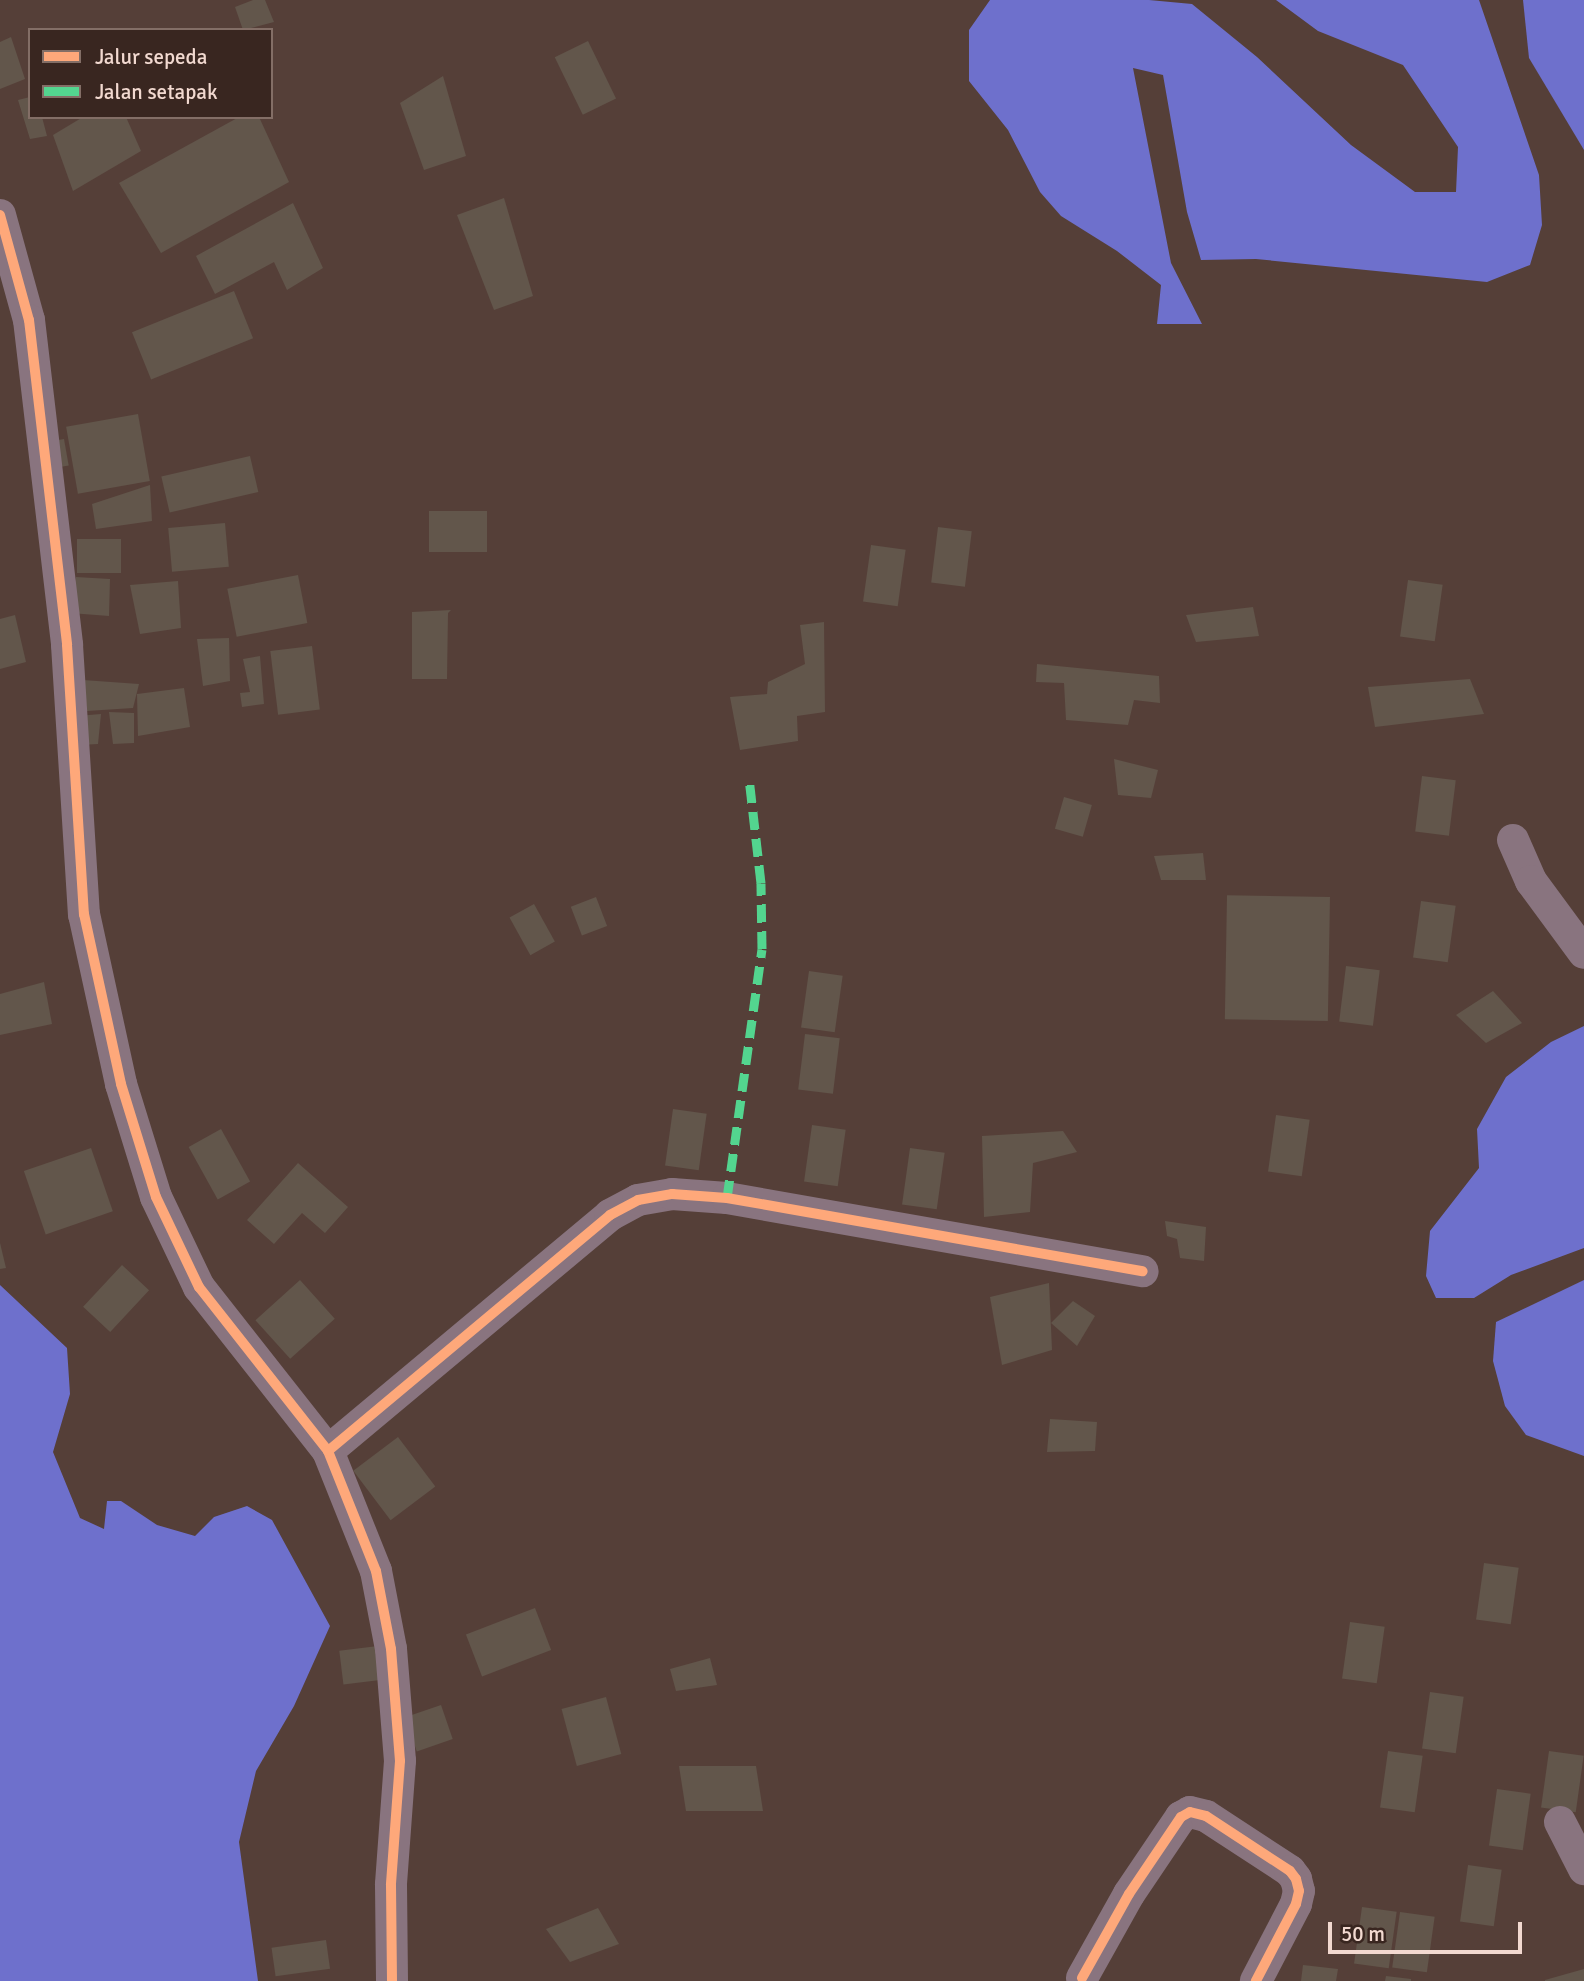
<!DOCTYPE html>
<html>
<head>
<meta charset="utf-8">
<style>
  body { margin:0 }
  #map { position:relative; width:1584px; height:1981px; overflow:hidden; background:#553f38; font-family:Signika,sans-serif }
  div>[style] { position:absolute }
  [style*='--x'] { left:calc(var(--x)*1px); top:calc(var(--y)*1px); width:calc(var(--w)*1px); rotate:calc(var(--a)*1deg) }
  .water>* { inset:0; background:#6e70cc }
  .building>* { inset:0; background:#62564b; transform-origin:0 0 }
  .minor>* { height:32px; margin:-16px; padding:0 16px; transform-origin:16px; border-radius:16px; background:#89747f }
  .quiet>* { height:9px; margin-top:-4.5px; transform-origin:0; background:repeating-linear-gradient(90deg,#53d58f 0 18px,transparent 0 27px) }
  .cycleway>* { height:10px; margin:-5px; padding:0 5px; transform-origin:5px; border-radius:5px; background:#fea87a }
  span { translate:-50% -50%; white-space:nowrap; text-align:center; line-height:1.15; -webkit-text-stroke:7px #392620; paint-order:stroke }
  .legend { position:absolute; left:28px; top:28px; width:245px; height:91px; box-sizing:border-box; background:#392620; border:2px solid #836e66; margin:0; padding:9px 12px; list-style:none; font-size:21px; color:#f2d9d0 }
  .legend li { display:flex; align-items:center; gap:14px; height:35px }
  .legend b { width:35px; border:2px solid #836e66 }
  .scale { position:absolute; left:1328px; top:1922px; width:194px; height:32px; box-sizing:border-box; border:4px solid #f2d9d0; border-top:0; padding-left:9px; font-size:21px; line-height:24px; white-space:nowrap; color:#f2d9d0; -webkit-text-stroke:5px #392620; paint-order:stroke }
</style>
</head>
<body>
<div id="map">
  <div class="water">
    <div style="clip-path:polygon(990px 0,1149px 0,1192px 4px,1257px 57px,1351px 145px,1415px 192px,1456px 192px,1458px 147px,1403px 65px,1318px 31px,1276px 0,1479px 0,1539px 175px,1542px 225px,1530px 265px,1487px 282px,1256px 259px,1201px 260px,1187px 212px,1163px 75px,1133px 68px,1171px 263px,1202px 324px,1157px 324px,1161px 285px,1117px 251px,1061px 216px,1040px 192px,1008px 130px,969px 81px,969px 30px)"></div>
    <div style="clip-path:polygon(1523px 0,1584px 0,1584px 150px,1529px 58px)"></div>
    <div style="clip-path:polygon(1584px 1026px,1584px 1248px,1511px 1275px,1474px 1298px,1436px 1298px,1426px 1276px,1430px 1231px,1479px 1168px,1477px 1129px,1506px 1077px,1551px 1042px)"></div>
    <div style="clip-path:polygon(1584px 1280px,1584px 1456px,1526px 1435px,1505px 1406px,1493px 1361px,1496px 1322px)"></div>
    <div style="clip-path:polygon(0 1285px,67px 1348px,70px 1394px,53px 1452px,80px 1518px,104px 1529px,107px 1501px,121px 1501px,157px 1525px,195px 1536px,214px 1517px,247px 1506px,272px 1520px,330px 1626px,294px 1706px,256px 1771px,239px 1842px,258px 1981px,0 1981px)"></div>
  </div>
  <div class="building">
    <div style="clip-path:polygon(253px 0,265px 0,274px 22px,243px 30px,235px 7px)"></div>
    <div style="clip-path:polygon(11px 37px,25px 79px,0 89px,0 42px)"></div>
    <div style="left:588px;top:41px;width:64px;height:37px;rotate:64deg"></div>
    <div style="clip-path:polygon(443px 76px,466px 156px,424px 170px,400px 103px)"></div>
    <div style="clip-path:polygon(30px 97px,30px 117px,42px 117px,47px 136px,30px 139px,18px 100px)"></div>
    <div style="clip-path:polygon(83px 117px,126px 117px,141px 151px,73px 191px,53px 135px)"></div>
    <div style="clip-path:polygon(239px 117px,259px 117px,289px 182px,161px 253px,119px 183px)"></div>
    <div style="clip-path:polygon(504px 198px,533px 296px,494px 310px,457px 215px)"></div>
    <div style="clip-path:polygon(293px 203px,323px 268px,287px 290px,274px 262px,215px 294px,196px 256px)"></div>
    <div style="left:234px;top:291px;width:51px;height:110px;rotate:68deg"></div>
    <div style="left:138px;top:414px;width:68px;height:73px;rotate:80deg"></div>
    <div style="left:64px;top:439px;width:27px;height:16px;rotate:80deg"></div>
    <div style="left:250px;top:456px;width:37px;height:91px;rotate:77deg"></div>
    <div style="clip-path:polygon(150px 485px,152px 521px,96px 529px,92px 504px)"></div>
    <div style="left:487px;top:511px;width:41px;height:58px;rotate:90deg"></div>
    <div style="left:225px;top:523px;width:44px;height:57px;rotate:85deg"></div>
    <div style="left:938px;top:527px;width:34px;height:56px;rotate:7deg"></div>
    <div style="left:77px;top:539px;width:44px;height:34px"></div>
    <div style="left:871px;top:545px;width:35px;height:57px;rotate:8deg"></div>
    <div style="left:298px;top:575px;width:49px;height:72px;rotate:79deg"></div>
    <div style="clip-path:polygon(76px 577px,110px 579px,109px 616px,70px 613px)"></div>
    <div style="left:1408px;top:580px;width:35px;height:57px;rotate:8deg"></div>
    <div style="clip-path:polygon(178px 581px,181px 628px,140px 634px,130px 585px)"></div>
    <div style="clip-path:polygon(1253px 607px,1259px 636px,1196px 642px,1186px 615px)"></div>
    <div style="clip-path:polygon(451px 610px,448px 613px,447px 679px,412px 679px,412px 612px)"></div>
    <div style="clip-path:polygon(15px 615px,26px 662px,0 669px,0 619px)"></div>
    <div style="clip-path:polygon(824px 622px,825px 712px,797px 716px,798px 741px,740px 750px,730px 697px,767px 694px,768px 682px,805px 664px,800px 625px)"></div>
    <div style="clip-path:polygon(229px 638px,230px 681px,203px 686px,197px 639px)"></div>
    <div style="left:312px;top:646px;width:64px;height:42px;rotate:83deg"></div>
    <div style="clip-path:polygon(260px 656px,264px 704px,242px 707px,240px 693px,250px 692px,243px 659px)"></div>
    <div style="clip-path:polygon(1037px 664px,1159px 676px,1160px 703px,1134px 700px,1128px 725px,1066px 720px,1064px 683px,1036px 682px)"></div>
    <div style="clip-path:polygon(1470px 679px,1484px 714px,1375px 727px,1368px 687px)"></div>
    <div style="clip-path:polygon(83px 680px,139px 684px,133px 708px,87px 711px)"></div>
    <div style="clip-path:polygon(184px 688px,190px 727px,138px 736px,137px 694px)"></div>
    <div style="clip-path:polygon(109px 712px,134px 713px,134px 743px,113px 744px)"></div>
    <div style="clip-path:polygon(101px 714px,98px 744px,80px 745px,77px 716px)"></div>
    <div style="clip-path:polygon(1114px 759px,1158px 770px,1151px 798px,1118px 795px)"></div>
    <div style="left:1422px;top:776px;width:34px;height:56px;rotate:7deg"></div>
    <div style="left:1064px;top:797px;width:29px;height:33px;rotate:16deg"></div>
    <div style="clip-path:polygon(1203px 853px,1206px 880px,1161px 880px,1154px 856px)"></div>
    <div style="left:596px;top:897px;width:31px;height:27px;rotate:69deg"></div>
    <div style="left:1330px;top:897px;width:124px;height:103px;rotate:91deg"></div>
    <div style="left:1421px;top:901px;width:35px;height:57px;rotate:8deg"></div>
    <div style="left:534px;top:904px;width:43px;height:28px;rotate:61deg"></div>
    <div style="left:1346px;top:966px;width:34px;height:56px;rotate:7deg"></div>
    <div style="left:809px;top:971px;width:34px;height:57px;rotate:8deg"></div>
    <div style="clip-path:polygon(44px 982px,52px 1024px,0 1035px,0 994px)"></div>
    <div style="clip-path:polygon(1493px 991px,1522px 1023px,1486px 1043px,1456px 1015px)"></div>
    <div style="left:805px;top:1034px;width:35px;height:56px;rotate:7deg"></div>
    <div style="left:673px;top:1109px;width:34px;height:57px;rotate:8deg"></div>
    <div style="left:1276px;top:1115px;width:34px;height:57px;rotate:8deg"></div>
    <div style="left:812px;top:1125px;width:34px;height:57px;rotate:8deg"></div>
    <div style="left:221px;top:1129px;width:60px;height:37px;rotate:61deg"></div>
    <div style="clip-path:polygon(1063px 1131px,1077px 1152px,1033px 1163px,1030px 1212px,984px 1217px,982px 1136px)"></div>
    <div style="left:91px;top:1148px;width:67px;height:71px;rotate:71deg"></div>
    <div style="left:910px;top:1148px;width:35px;height:57px;rotate:8deg"></div>
    <div style="clip-path:polygon(298px 1163px,348px 1207px,325px 1233px,302px 1213px,274px 1244px,247px 1220px)"></div>
    <div style="clip-path:polygon(1165px 1221px,1206px 1227px,1204px 1261px,1180px 1258px,1177px 1239px,1167px 1236px)"></div>
    <div style="clip-path:polygon(0 1243px,6px 1268px,0 1269px)"></div>
    <div style="left:122px;top:1265px;width:37px;height:57px;rotate:43deg"></div>
    <div style="left:300px;top:1280px;width:52px;height:60px;rotate:48deg"></div>
    <div style="clip-path:polygon(1049px 1283px,1052px 1350px,1002px 1365px,990px 1297px)"></div>
    <div style="clip-path:polygon(1073px 1301px,1095px 1316px,1077px 1346px,1051px 1323px)"></div>
    <div style="clip-path:polygon(1050px 1419px,1097px 1422px,1095px 1451px,1047px 1452px)"></div>
    <div style="left:398px;top:1437px;width:62px;height:56px;rotate:53deg"></div>
    <div style="left:1484px;top:1563px;width:35px;height:57px;rotate:8deg"></div>
    <div style="left:535px;top:1608px;width:45px;height:74px;rotate:69deg"></div>
    <div style="left:1350px;top:1622px;width:35px;height:57px;rotate:8deg"></div>
    <div style="left:378px;top:1646px;width:34px;height:39px;rotate:83deg"></div>
    <div style="clip-path:polygon(710px 1658px,717px 1685px,676px 1691px,670px 1669px)"></div>
    <div style="left:1430px;top:1692px;width:34px;height:57px;rotate:8deg"></div>
    <div style="left:606px;top:1697px;width:59px;height:46px;rotate:75deg"></div>
    <div style="left:441px;top:1705px;width:36px;height:38px;rotate:71deg"></div>
    <div style="left:1388px;top:1751px;width:35px;height:57px;rotate:8deg"></div>
    <div style="left:1549px;top:1751px;width:35px;height:57px;rotate:8deg"></div>
    <div style="clip-path:polygon(679px 1766px,756px 1766px,763px 1811px,686px 1811px)"></div>
    <div style="left:1497px;top:1789px;width:34px;height:57px;rotate:8deg"></div>
    <div style="left:1468px;top:1865px;width:34px;height:57px;rotate:8deg"></div>
    <div style="left:1362px;top:1907px;width:35px;height:57px;rotate:8deg"></div>
    <div style="clip-path:polygon(598px 1908px,619px 1944px,570px 1962px,546px 1929px)"></div>
    <div style="left:1400px;top:1912px;width:35px;height:56px;rotate:8deg"></div>
    <div style="left:326px;top:1940px;width:29px;height:55px;rotate:82deg"></div>
    <div style="clip-path:polygon(1303px 1965px,1338px 1969px,1336px 1981px,1301px 1981px)"></div>
    <div style="clip-path:polygon(1584px 1969px,1584px 1981px,1545px 1981px,1545px 1980px)"></div>
    <div style="clip-path:polygon(1386px 1976px,1411px 1979px,1411px 1981px,1385px 1981px)"></div>
  </div>
  <div class="minor">
    <div style="--x:0;--y:215;--w:109;--a:74.6"></div>
    <div style="--x:29;--y:320;--w:327;--a:83.3"></div>
    <div style="--x:67;--y:645;--w:270;--a:86.4"></div>
    <div style="--x:84;--y:914;--w:174;--a:77.7"></div>
    <div style="--x:121;--y:1084;--w:118;--a:72.8"></div>
    <div style="--x:156;--y:1197;--w:100;--a:64.5"></div>
    <div style="--x:199;--y:1287;--w:209;--a:51.8"></div>
    <div style="--x:328;--y:1451;--w:129;--a:68.2"></div>
    <div style="--x:376;--y:1571;--w:79;--a:79.1"></div>
    <div style="--x:391;--y:1649;--w:112;--a:85.4"></div>
    <div style="--x:400;--y:1761;--w:124;--a:94.2"></div>
    <div style="--x:391;--y:1885;--w:96;--a:89.4"></div>
    <div style="--x:1513;--y:840;--w:45;--a:66.3"></div>
    <div style="--x:1531;--y:881;--w:89;--a:53.6"></div>
    <div style="--x:328;--y:1451;--w:368;--a:-39.9"></div>
    <div style="--x:610;--y:1215;--w:32;--a:-28"></div>
    <div style="--x:638;--y:1200;--w:35;--a:-10"></div>
    <div style="--x:672;--y:1194;--w:55;--a:4.2"></div>
    <div style="--x:727;--y:1198;--w:422;--a:10"></div>
    <div style="--x:1560;--y:1822;--w:53;--a:62.9"></div>
    <div style="--x:1082;--y:1978;--w:96;--a:-60.8"></div>
    <div style="--x:1129;--y:1894;--w:93;--a:-56"></div>
    <div style="--x:1181;--y:1817;--w:10;--a:-29"></div>
    <div style="--x:1190;--y:1812;--w:16;--a:14"></div>
    <div style="--x:1206;--y:1816;--w:100;--a:33.2"></div>
    <div style="--x:1290;--y:1871;--w:10;--a:53"></div>
    <div style="--x:1296;--y:1879;--w:12;--a:76"></div>
    <div style="--x:1299;--y:1891;--w:13;--a:103"></div>
    <div style="--x:1296;--y:1904;--w:87;--a:117.5"></div>
  </div>
  <div class="quiet">
    <div style="--x:727;--y:1198;--w:251;--a:-82"></div>
    <div style="--x:762;--y:949;--w:66;--a:-90.9"></div>
    <div style="--x:761;--y:883;--w:107;--a:-96.5"></div>
  </div>
  <div class="cycleway">
    <div style="--x:0;--y:215;--w:109;--a:74.6"></div>
    <div style="--x:29;--y:320;--w:327;--a:83.3"></div>
    <div style="--x:67;--y:645;--w:270;--a:86.4"></div>
    <div style="--x:84;--y:914;--w:174;--a:77.7"></div>
    <div style="--x:121;--y:1084;--w:118;--a:72.8"></div>
    <div style="--x:156;--y:1197;--w:100;--a:64.5"></div>
    <div style="--x:199;--y:1287;--w:209;--a:51.8"></div>
    <div style="--x:328;--y:1451;--w:129;--a:68.2"></div>
    <div style="--x:376;--y:1571;--w:79;--a:79.1"></div>
    <div style="--x:391;--y:1649;--w:112;--a:85.4"></div>
    <div style="--x:400;--y:1761;--w:124;--a:94.2"></div>
    <div style="--x:391;--y:1885;--w:96;--a:89.4"></div>
    <div style="--x:328;--y:1451;--w:368;--a:-39.9"></div>
    <div style="--x:610;--y:1215;--w:32;--a:-28"></div>
    <div style="--x:638;--y:1200;--w:35;--a:-10"></div>
    <div style="--x:672;--y:1194;--w:55;--a:4.2"></div>
    <div style="--x:727;--y:1198;--w:422;--a:10"></div>
    <div style="--x:1082;--y:1978;--w:96;--a:-60.8"></div>
    <div style="--x:1129;--y:1894;--w:93;--a:-56"></div>
    <div style="--x:1181;--y:1817;--w:10;--a:-29"></div>
    <div style="--x:1190;--y:1812;--w:16;--a:14"></div>
    <div style="--x:1206;--y:1816;--w:100;--a:33.2"></div>
    <div style="--x:1290;--y:1871;--w:10;--a:53"></div>
    <div style="--x:1296;--y:1879;--w:12;--a:76"></div>
    <div style="--x:1299;--y:1891;--w:13;--a:103"></div>
    <div style="--x:1296;--y:1904;--w:87;--a:117.5"></div>
  </div>
  <ul class="legend">
  <li><b style="height:9px;background:#fea87a"></b>Jalur sepeda</li>
  <li><b style="height:9px;background:#53d58f"></b>Jalan setapak</li>
  </ul>
  <div class="scale">50 m</div>
</div>
</body>
</html>
